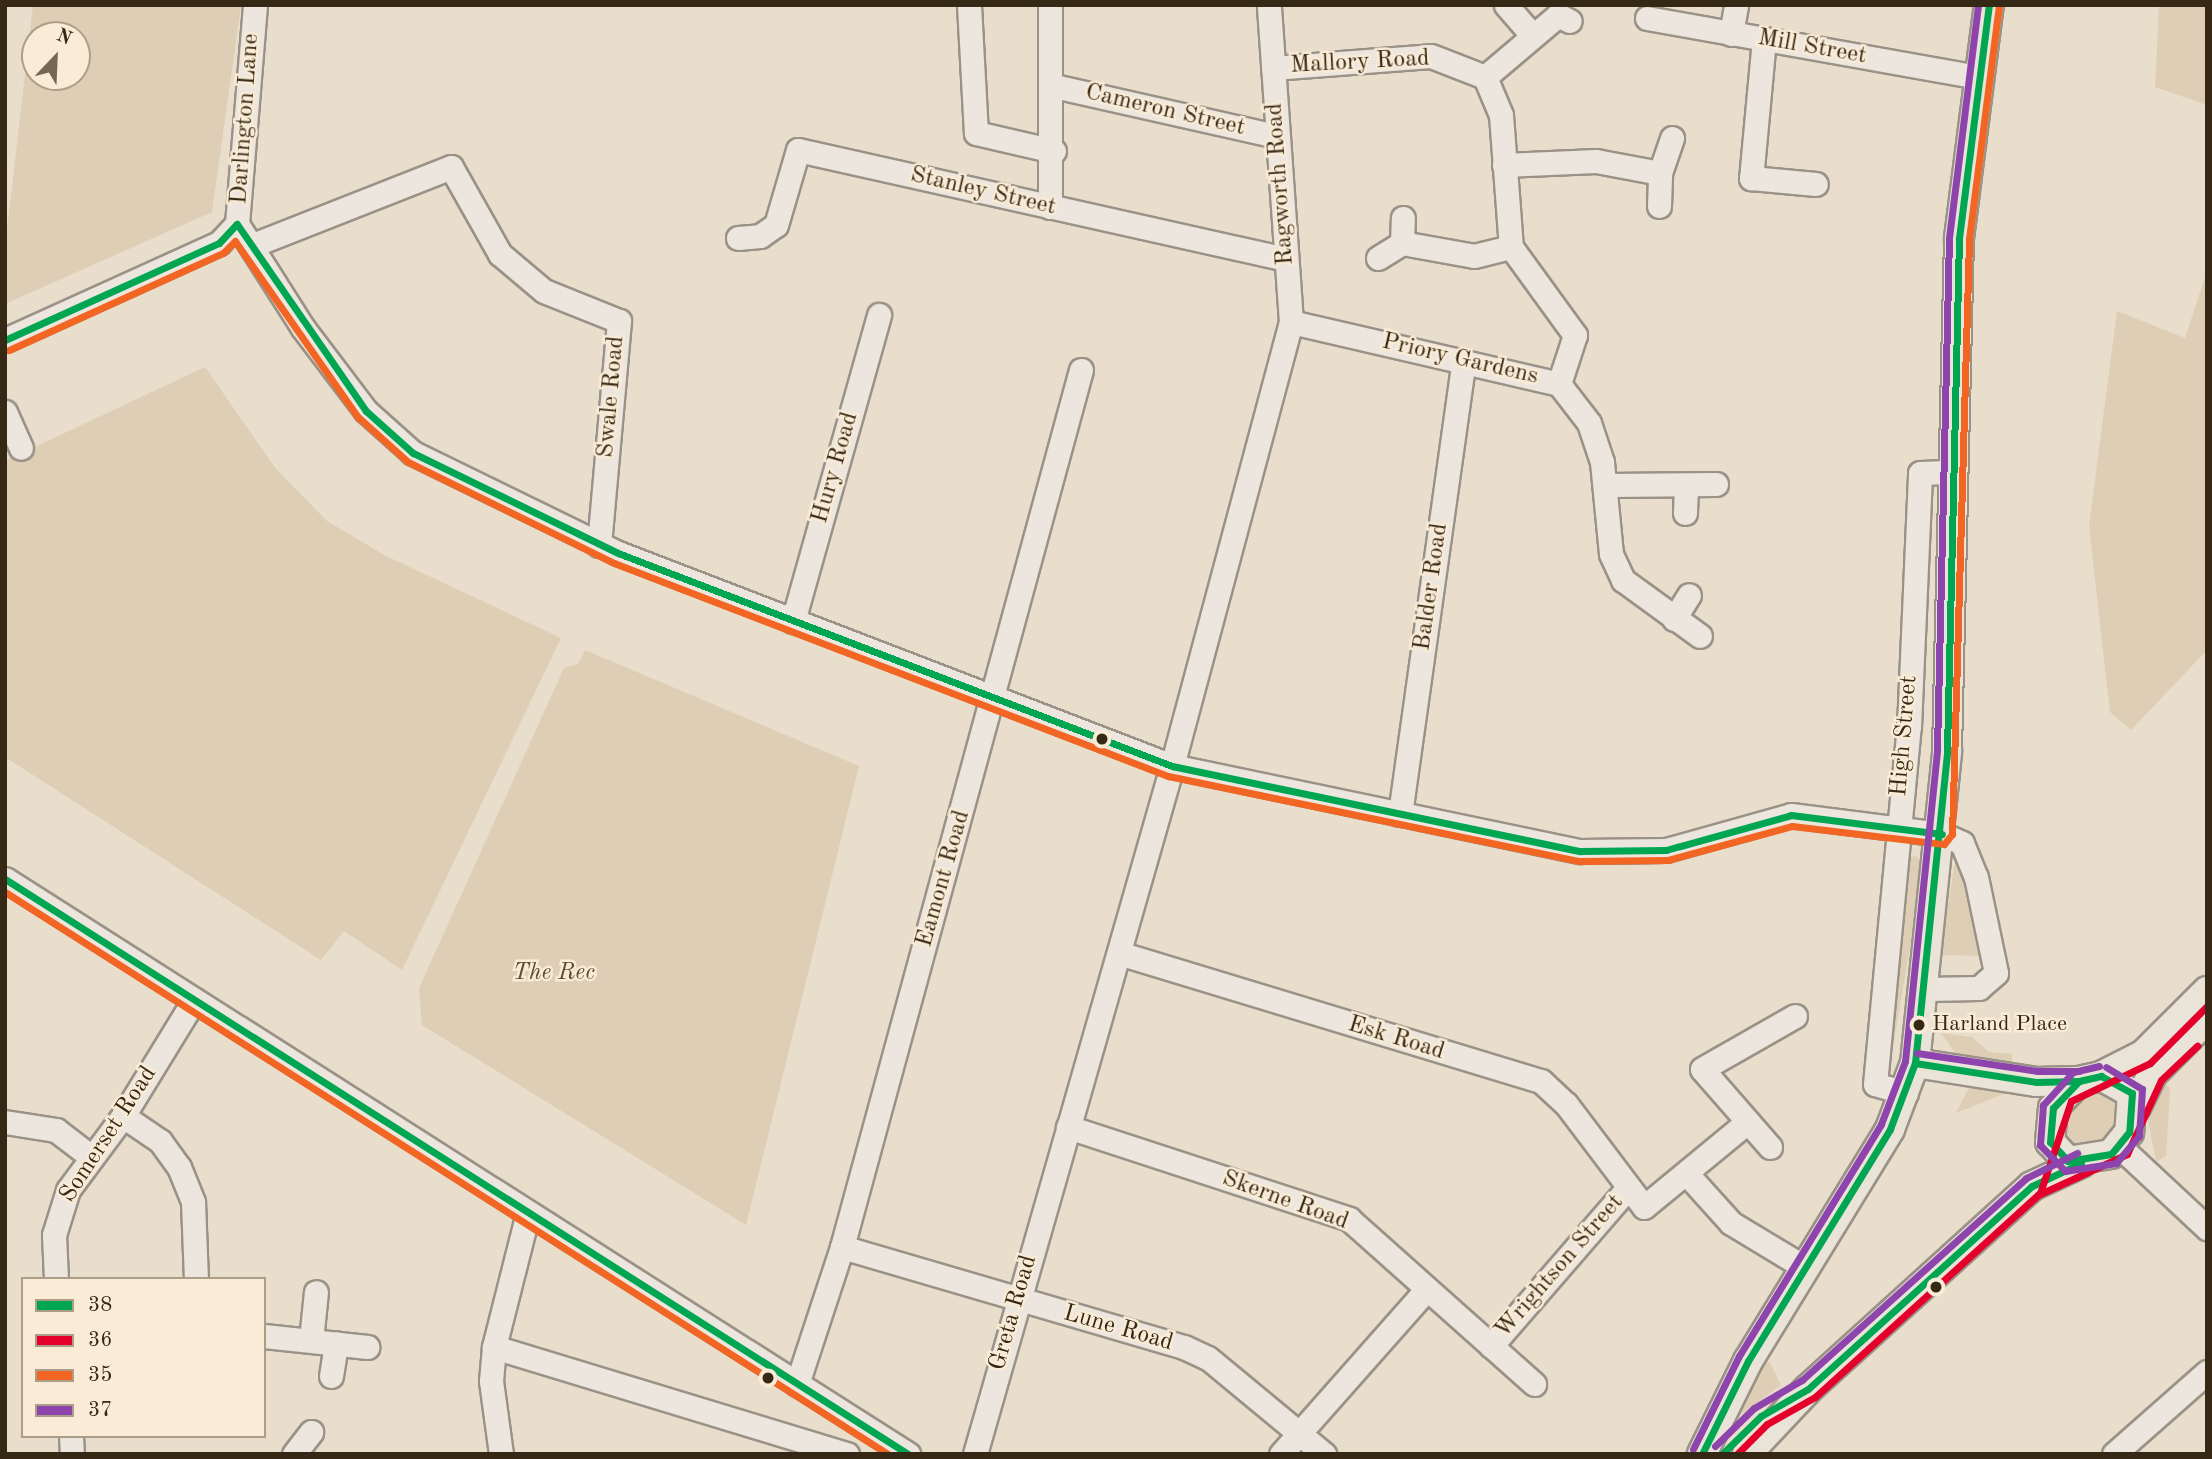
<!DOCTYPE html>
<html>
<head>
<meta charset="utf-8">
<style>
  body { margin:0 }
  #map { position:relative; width:2212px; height:1459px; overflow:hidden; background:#e9ddcc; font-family:"Old Standard TT",serif }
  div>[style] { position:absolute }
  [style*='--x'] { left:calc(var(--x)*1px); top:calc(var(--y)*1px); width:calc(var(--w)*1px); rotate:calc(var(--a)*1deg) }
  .green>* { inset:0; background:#deceb5 }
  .roads { filter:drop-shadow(2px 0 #9a9286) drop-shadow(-2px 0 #9a9286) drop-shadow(0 2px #9a9286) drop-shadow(0 -2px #9a9286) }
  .minor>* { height:23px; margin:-11.5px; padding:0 11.5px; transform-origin:11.5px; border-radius:11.5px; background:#ece6de }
  .major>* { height:28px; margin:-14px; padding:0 14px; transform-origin:14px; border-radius:14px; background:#eae3d8 }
  .bus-1>* { height:7px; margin:-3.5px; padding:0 3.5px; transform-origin:3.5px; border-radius:3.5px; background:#00a651 }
  .bus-2>* { height:7px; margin:-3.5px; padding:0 3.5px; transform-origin:3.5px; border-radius:3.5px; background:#e4002b }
  .bus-3>* { height:7px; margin:-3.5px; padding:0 3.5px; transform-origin:3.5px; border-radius:3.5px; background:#f26522 }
  .bus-4>* { height:7px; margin:-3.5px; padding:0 3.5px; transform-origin:3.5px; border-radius:3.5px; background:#8e44ad }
  .dots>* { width:19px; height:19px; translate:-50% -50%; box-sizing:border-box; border:4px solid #f9ebd5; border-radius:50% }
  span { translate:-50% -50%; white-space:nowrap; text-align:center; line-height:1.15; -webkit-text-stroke:5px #f9ebd5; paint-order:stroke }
  .bus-label { font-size:22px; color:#352815 }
  .left { translate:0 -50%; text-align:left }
  .street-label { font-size:24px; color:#352815 }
  .park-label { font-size:24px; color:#5d4e38; font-style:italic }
  .frame { position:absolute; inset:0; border:7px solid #352815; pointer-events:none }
  .legend { position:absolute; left:21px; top:1277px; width:245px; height:161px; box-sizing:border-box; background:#f9ebd5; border:2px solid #ab9d88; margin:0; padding:9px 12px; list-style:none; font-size:21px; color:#352815 }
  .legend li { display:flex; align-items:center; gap:14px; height:35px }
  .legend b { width:35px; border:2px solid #ab9d88 }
  .north { position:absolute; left:21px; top:21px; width:70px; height:70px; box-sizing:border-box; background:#f9ebd5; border:2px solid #ab9d88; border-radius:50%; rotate:23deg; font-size:19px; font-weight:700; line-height:28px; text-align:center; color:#352815 }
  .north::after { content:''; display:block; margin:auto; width:24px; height:32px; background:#746755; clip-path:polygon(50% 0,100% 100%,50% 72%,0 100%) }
</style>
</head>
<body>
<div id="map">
  <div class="green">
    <div style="clip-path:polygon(evenodd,33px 5px,241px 5px,212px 212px,5px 304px,5px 247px,33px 5px,35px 35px,77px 35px,77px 77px,35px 77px,35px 35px)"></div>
    <div style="clip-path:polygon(2159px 5px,2207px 5px,2207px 105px,2155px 87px)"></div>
    <div style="clip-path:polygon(2207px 271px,2207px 650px,2131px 730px,2110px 712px,2089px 526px,2117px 311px,2185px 338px)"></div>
    <div style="clip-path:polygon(205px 367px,276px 469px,327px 521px,386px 556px,561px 638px,402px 970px,344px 931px,321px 960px,5px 757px,5px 461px)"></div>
    <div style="clip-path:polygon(585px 650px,859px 766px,746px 1225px,422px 1025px,419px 988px,564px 668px,578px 664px)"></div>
    <div style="clip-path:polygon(1957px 849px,1984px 956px,1940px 955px)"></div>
    <div style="clip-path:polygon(1916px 856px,1924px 865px,1889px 1071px,1881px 1069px,1900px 859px)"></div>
    <div style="clip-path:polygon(1941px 1033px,1972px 1037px,1989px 1052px,2012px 1054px,2012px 1064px,1956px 1054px)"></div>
    <div style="clip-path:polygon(2160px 1079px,2170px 1088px,2166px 1156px,2156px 1162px,2146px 1109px)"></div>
    <div style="clip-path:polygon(1969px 1087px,2014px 1090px,1956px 1113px)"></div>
    <div style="clip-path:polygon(2095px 1089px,2116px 1094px,2122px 1113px,2110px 1139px,2078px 1153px,2060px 1137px,2065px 1110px)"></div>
    <div style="clip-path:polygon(1761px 1360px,1770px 1363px,1781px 1385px,1733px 1421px)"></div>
  </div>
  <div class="roads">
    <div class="minor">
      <div style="--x:969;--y:5;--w:128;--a:86.9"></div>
      <div style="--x:976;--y:133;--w:80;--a:13"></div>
      <div style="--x:1050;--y:5;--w:202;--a:90"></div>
      <div style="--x:1506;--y:5;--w:38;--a:49"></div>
      <div style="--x:1647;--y:18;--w:335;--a:10.1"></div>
      <div style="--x:1731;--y:34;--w:29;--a:-80"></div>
      <div style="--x:1764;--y:39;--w:140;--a:95.3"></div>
      <div style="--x:1751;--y:178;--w:65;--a:5.3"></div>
      <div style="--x:1273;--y:68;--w:158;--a:-4.3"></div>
      <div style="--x:1431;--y:56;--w:58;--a:21.3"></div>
      <div style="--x:1485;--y:77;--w:41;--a:67.2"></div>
      <div style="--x:1501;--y:115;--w:132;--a:85.7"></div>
      <div style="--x:1511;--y:247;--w:109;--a:54"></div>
      <div style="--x:1575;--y:335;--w:52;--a:108.1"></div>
      <div style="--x:1485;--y:77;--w:96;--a:-40.3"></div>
      <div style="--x:1558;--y:15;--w:13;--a:27"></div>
      <div style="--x:1054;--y:86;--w:228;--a:12.7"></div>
      <div style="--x:1504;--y:165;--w:92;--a:-2.5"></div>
      <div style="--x:1596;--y:161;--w:65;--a:10.6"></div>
      <div style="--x:1659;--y:206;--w:33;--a:-88"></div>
      <div style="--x:1660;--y:173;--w:37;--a:-71"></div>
      <div style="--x:237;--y:224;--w:123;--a:57.6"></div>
      <div style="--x:303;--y:328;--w:104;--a:52.8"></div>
      <div style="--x:366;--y:411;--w:63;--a:41.8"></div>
      <div style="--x:413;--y:453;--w:228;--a:26"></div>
      <div style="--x:618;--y:553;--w:594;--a:21.03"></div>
      <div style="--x:1172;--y:766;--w:417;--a:11.8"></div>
      <div style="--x:1580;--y:851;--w:86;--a:-0.7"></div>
      <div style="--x:1666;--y:850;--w:130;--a:-15.6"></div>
      <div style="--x:1791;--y:815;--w:152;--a:7.2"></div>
      <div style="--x:1942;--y:834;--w:22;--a:24"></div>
      <div style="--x:1962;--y:843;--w:37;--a:68"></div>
      <div style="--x:1976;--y:877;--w:98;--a:78.2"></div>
      <div style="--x:1996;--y:973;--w:23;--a:139"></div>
      <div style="--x:1979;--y:988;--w:54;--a:178.9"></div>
      <div style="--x:738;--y:238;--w:22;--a:-5"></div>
      <div style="--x:760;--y:236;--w:19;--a:-35"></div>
      <div style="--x:776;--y:225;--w:78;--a:-73.7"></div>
      <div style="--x:798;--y:150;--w:500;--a:12.59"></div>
      <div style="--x:1402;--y:243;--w:73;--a:10.2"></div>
      <div style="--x:1474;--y:256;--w:38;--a:-14"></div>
      <div style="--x:253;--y:245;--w:213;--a:-21.5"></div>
      <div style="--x:451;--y:167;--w:100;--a:60.6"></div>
      <div style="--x:500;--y:254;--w:57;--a:40.1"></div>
      <div style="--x:544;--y:291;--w:81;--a:21.8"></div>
      <div style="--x:619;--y:321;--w:225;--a:95.1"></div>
      <div style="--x:1378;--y:258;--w:28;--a:-32"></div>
      <div style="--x:1402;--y:243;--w:25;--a:-88"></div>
      <div style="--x:1291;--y:322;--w:275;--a:13"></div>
      <div style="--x:1559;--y:384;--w:49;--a:52.4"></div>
      <div style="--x:1589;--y:423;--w:41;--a:71.6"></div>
      <div style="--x:1602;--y:462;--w:92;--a:84.4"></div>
      <div style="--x:1611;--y:554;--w:29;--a:65"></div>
      <div style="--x:1623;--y:580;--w:95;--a:36"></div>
      <div style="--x:5;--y:340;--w:235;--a:-24.4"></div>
      <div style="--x:219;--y:243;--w:26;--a:-47"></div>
      <div style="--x:237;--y:224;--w:220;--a:-85.3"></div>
      <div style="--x:5;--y:412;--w:39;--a:66"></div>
      <div style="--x:1608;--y:485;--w:108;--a:-0.5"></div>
      <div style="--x:1685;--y:513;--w:27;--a:-88"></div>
      <div style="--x:1674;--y:619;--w:28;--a:-58"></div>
      <div style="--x:793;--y:621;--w:318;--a:-74.3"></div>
      <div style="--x:1400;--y:814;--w:458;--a:-82"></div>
      <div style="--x:5;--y:879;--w:1071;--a:32.49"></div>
      <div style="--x:1119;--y:953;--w:441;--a:16.9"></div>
      <div style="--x:1541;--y:1081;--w:34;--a:43"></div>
      <div style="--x:1566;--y:1104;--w:129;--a:52.9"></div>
      <div style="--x:1644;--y:1207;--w:134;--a:-39.5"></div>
      <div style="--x:1906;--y:1093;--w:32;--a:-164"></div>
      <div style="--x:1875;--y:1084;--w:359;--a:-84.6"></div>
      <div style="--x:1909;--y:727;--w:254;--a:-87.5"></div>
      <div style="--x:1920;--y:473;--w:35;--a:-2"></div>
      <div style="--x:123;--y:1116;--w:45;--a:34"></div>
      <div style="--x:160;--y:1141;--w:32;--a:54"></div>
      <div style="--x:179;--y:1167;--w:38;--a:68"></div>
      <div style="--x:193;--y:1202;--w:77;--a:87.8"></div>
      <div style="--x:5;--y:1122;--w:52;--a:8.9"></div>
      <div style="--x:56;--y:1130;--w:43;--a:37.4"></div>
      <div style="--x:1068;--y:1127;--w:296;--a:18.1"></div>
      <div style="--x:1349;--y:1219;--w:248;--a:41.7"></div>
      <div style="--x:1770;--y:1147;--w:103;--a:-131.1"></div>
      <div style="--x:1702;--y:1069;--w:107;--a:-29.7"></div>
      <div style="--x:2120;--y:1147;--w:119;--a:43"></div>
      <div style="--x:1686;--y:1173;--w:67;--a:48"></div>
      <div style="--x:1731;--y:1223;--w:85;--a:31.1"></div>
      <div style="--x:842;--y:1247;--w:356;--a:16.3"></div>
      <div style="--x:1184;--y:1347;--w:26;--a:25"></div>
      <div style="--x:1208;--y:1358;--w:151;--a:39.6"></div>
      <div style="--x:56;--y:1279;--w:44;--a:-92.6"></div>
      <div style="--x:54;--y:1235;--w:47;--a:-72.7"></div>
      <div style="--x:68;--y:1190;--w:92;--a:-53.4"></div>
      <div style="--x:123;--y:1116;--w:136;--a:-58.5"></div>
      <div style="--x:264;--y:1336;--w:104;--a:6.1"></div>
      <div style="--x:311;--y:1340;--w:48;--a:-84.1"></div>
      <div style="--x:1491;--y:1346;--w:209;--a:-49.1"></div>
      <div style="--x:494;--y:1347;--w:369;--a:16.9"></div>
      <div style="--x:331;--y:1376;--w:33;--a:-81"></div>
      <div style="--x:797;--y:1384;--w:144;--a:-71.8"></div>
      <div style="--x:842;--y:1247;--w:909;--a:-74.76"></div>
      <div style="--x:71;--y:1436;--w:18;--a:87"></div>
      <div style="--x:294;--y:1454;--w:28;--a:-52"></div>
      <div style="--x:501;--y:1454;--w:74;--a:-97.8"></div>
      <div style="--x:491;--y:1381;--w:34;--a:-85"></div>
      <div style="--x:494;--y:1347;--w:138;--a:-75.8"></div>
      <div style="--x:975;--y:1454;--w:716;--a:-74.02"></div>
      <div style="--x:1172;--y:766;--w:460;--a:-75"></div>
      <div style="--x:1291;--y:322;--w:318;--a:-94"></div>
      <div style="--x:1281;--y:1454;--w:220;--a:-48.5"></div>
      <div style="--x:2114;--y:1454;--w:124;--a:-41.4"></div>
    </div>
    <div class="major">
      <div style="--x:1915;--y:1063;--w:122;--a:8.9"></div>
      <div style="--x:2036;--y:1082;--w:43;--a:-1.3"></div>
      <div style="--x:2101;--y:1076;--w:35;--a:29"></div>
      <div style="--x:2132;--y:1093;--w:39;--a:94"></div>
      <div style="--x:2129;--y:1132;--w:28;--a:129"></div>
      <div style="--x:2111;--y:1154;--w:44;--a:170.8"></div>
      <div style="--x:2068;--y:1161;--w:26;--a:-133"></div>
      <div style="--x:2050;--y:1142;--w:34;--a:-85"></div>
      <div style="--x:2053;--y:1108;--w:37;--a:-46"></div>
      <div style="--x:2079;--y:1081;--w:23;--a:-13"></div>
      <div style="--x:2101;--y:1076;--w:48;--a:-27.1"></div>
      <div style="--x:2144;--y:1054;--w:89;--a:-45"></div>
      <div style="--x:2136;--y:1107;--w:37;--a:-64"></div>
      <div style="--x:2152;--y:1074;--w:78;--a:-45"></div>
      <div style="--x:1702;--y:1454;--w:104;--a:-63.7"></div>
      <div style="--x:1748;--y:1361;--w:272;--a:-58.5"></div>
      <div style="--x:1890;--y:1129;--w:71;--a:-69.3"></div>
      <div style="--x:1915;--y:1063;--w:314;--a:-84.1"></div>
      <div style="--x:1947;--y:751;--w:513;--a:-88.66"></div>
      <div style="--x:1959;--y:238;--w:235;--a:-82.7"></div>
      <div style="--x:1747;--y:1454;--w:89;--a:-46.8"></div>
      <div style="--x:1808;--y:1389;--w:302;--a:-42.2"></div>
      <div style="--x:2032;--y:1186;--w:54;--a:-25.1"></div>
    </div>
  </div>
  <div class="bus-1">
    <div style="--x:237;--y:224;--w:227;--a:55.4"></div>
    <div style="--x:366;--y:411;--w:63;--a:41.8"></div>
    <div style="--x:413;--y:453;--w:228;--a:26"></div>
    <div style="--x:618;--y:553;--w:594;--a:21.03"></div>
    <div style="--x:1172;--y:766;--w:417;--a:11.8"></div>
    <div style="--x:1580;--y:851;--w:86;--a:-0.7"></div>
    <div style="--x:1666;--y:850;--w:130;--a:-15.6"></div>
    <div style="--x:1791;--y:815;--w:152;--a:7.2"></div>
    <div style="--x:5;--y:340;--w:235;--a:-24.4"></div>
    <div style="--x:219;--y:243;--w:26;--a:-47"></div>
    <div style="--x:5;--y:879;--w:1071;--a:32.49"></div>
    <div style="--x:1915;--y:1063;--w:122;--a:8.9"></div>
    <div style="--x:2036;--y:1082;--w:43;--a:-1.3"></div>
    <div style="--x:2101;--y:1076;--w:35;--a:29"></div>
    <div style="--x:2132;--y:1093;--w:39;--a:94"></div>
    <div style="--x:2129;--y:1132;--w:28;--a:129"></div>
    <div style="--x:2111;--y:1154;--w:44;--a:170.8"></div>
    <div style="--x:2068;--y:1161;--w:26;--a:-133"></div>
    <div style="--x:2050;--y:1142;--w:34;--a:-85"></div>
    <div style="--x:2053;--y:1108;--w:37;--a:-46"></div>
    <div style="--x:2079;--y:1081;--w:23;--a:-13"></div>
    <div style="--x:1702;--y:1454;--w:104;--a:-63.7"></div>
    <div style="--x:1748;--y:1361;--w:272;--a:-58.5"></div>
    <div style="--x:1890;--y:1129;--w:71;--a:-69.3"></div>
    <div style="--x:1915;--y:1063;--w:314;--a:-84.1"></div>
    <div style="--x:1947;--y:751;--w:513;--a:-88.66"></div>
    <div style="--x:1959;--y:238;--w:235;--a:-82.7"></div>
    <div style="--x:1722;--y:1454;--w:54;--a:-44.3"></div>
    <div style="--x:1761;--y:1416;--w:54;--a:-29.9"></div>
    <div style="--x:1808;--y:1389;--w:302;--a:-42.2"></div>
    <div style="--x:2032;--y:1186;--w:54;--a:-25.1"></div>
  </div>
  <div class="bus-2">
    <div style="--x:2018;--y:1213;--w:27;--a:-42"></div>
    <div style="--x:2038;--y:1195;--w:98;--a:-24.7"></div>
    <div style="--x:2127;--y:1154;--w:81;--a:-65.3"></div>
    <div style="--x:2161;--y:1080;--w:50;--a:-43.4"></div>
    <div style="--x:1737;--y:1454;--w:42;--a:-45"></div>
    <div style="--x:1767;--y:1424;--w:55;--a:-29.4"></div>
    <div style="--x:1815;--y:1397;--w:304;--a:-42.2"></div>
    <div style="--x:2040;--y:1193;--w:97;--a:-71.4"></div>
    <div style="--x:2071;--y:1101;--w:88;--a:-25.7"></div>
    <div style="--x:2150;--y:1063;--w:81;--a:-45"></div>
  </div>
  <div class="bus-3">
    <div style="--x:9;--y:350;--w:235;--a:-24.4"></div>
    <div style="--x:223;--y:253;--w:17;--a:-45"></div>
    <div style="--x:235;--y:241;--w:215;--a:55.1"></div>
    <div style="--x:358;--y:417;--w:67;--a:42"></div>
    <div style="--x:408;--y:462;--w:229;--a:26.1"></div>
    <div style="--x:614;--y:563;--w:594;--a:21.03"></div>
    <div style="--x:1168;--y:776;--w:420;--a:11.7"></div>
    <div style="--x:1579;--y:861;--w:89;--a:-0.6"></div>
    <div style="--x:1668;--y:860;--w:129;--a:-15.3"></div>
    <div style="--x:1792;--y:826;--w:153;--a:6.8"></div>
    <div style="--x:1944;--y:844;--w:13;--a:-51"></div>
    <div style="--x:1952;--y:834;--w:595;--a:-88.36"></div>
    <div style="--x:1969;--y:239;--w:235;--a:-82.7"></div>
    <div style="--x:5;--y:892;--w:1047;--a:32.48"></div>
  </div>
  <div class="bus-4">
    <div style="--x:1917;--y:1053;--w:121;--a:8.5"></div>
    <div style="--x:2037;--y:1071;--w:42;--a:0"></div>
    <div style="--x:2099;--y:1066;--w:27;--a:167"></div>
    <div style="--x:2073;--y:1072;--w:45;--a:132.3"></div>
    <div style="--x:2043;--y:1105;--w:40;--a:94.3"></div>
    <div style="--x:2040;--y:1145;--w:36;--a:46"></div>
    <div style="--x:2065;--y:1171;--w:52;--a:-8.9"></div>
    <div style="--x:2116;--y:1163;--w:35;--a:-50"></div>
    <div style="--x:2139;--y:1136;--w:47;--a:-86.3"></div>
    <div style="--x:2142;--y:1089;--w:42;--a:-148.6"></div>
    <div style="--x:1715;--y:1446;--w:54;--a:-44.3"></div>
    <div style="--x:1754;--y:1408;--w:56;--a:-30.3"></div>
    <div style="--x:1802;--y:1380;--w:302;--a:-42"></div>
    <div style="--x:2026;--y:1178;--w:57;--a:-26.1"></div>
    <div style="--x:1693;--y:1449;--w:104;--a:-63.7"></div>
    <div style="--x:1739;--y:1356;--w:272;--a:-58.5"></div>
    <div style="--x:1881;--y:1124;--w:67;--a:-69.1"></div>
    <div style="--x:1905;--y:1061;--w:313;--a:-84.1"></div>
    <div style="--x:1937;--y:750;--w:512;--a:-88.66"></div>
    <div style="--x:1949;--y:238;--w:235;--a:-82.9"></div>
  </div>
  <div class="dots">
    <div style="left:1102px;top:739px;background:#352815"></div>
    <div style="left:1919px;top:1025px;background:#352815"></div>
    <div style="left:1936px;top:1287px;background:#352815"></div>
    <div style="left:768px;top:1378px;background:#352815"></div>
  </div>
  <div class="bus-label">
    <span class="left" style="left:1932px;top:1025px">Harland Place</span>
  </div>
  <div class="street-label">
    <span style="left:1812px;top:48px;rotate:10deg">Mill Street</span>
    <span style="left:1360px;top:63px;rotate:-3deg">Mallory Road</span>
    <span style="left:1165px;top:111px;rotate:13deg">Cameron Street</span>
    <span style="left:246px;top:119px;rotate:-86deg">Darlington Lane</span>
    <span style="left:1281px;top:184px;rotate:-94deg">Ragworth Road</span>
    <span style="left:983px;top:192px;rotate:13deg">Stanley Street</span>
    <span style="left:1460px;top:360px;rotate:13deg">Priory Gardens</span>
    <span style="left:612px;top:397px;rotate:-85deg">Swale Road</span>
    <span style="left:836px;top:468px;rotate:-74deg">Hury Road</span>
    <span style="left:1432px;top:587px;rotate:-82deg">Balder Road</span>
    <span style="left:1905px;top:736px;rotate:-85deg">High Street</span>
    <span style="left:944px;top:879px;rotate:-74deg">Eamont Road</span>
    <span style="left:1396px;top:1039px;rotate:17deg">Esk Road</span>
    <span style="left:109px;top:1135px;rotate:-57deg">Somerset Road</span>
    <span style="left:1285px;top:1201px;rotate:20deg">Skerne Road</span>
    <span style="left:1560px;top:1267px;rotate:-49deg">Wrightson Street</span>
    <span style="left:1014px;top:1313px;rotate:-74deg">Greta Road</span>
    <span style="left:1118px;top:1329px;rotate:16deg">Lune Road</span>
  </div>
  <div class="park-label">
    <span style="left:554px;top:974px">The Rec</span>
  </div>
  <div class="frame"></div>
  <ul class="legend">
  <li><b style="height:9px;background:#00a651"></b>38</li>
  <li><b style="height:9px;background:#e4002b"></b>36</li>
  <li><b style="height:9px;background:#f26522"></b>35</li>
  <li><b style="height:9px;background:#8e44ad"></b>37</li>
  </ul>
  <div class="north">N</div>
</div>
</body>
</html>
